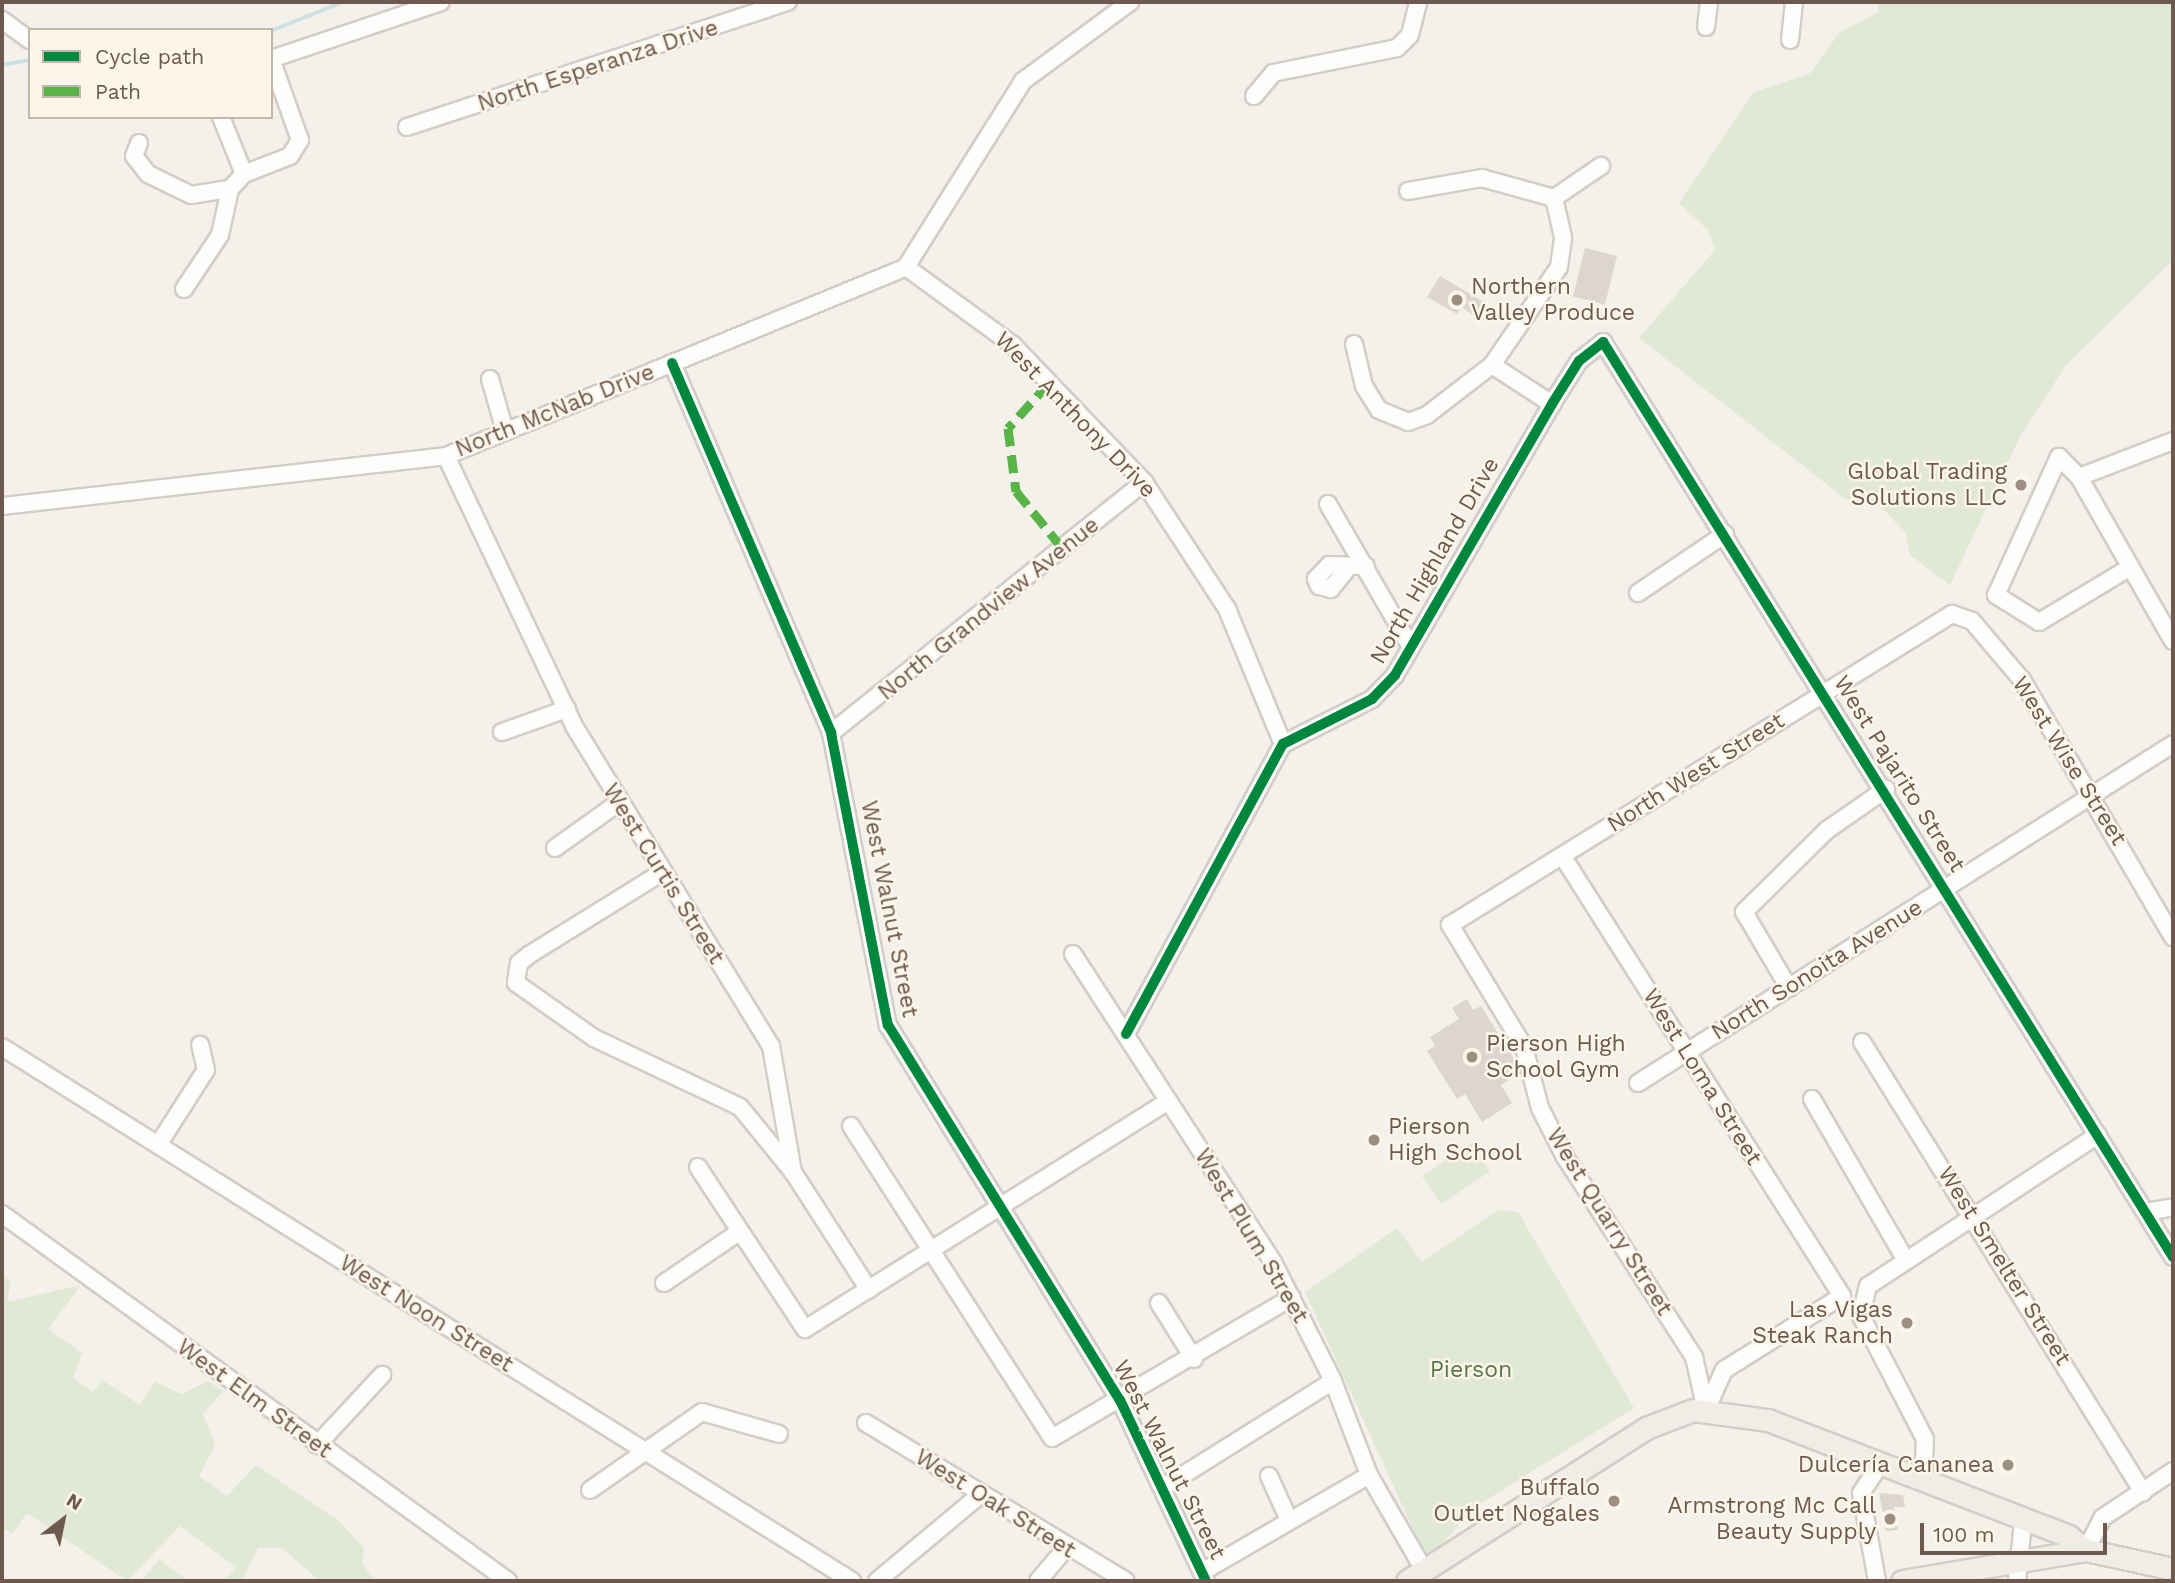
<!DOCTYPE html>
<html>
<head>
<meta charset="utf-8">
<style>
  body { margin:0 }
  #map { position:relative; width:2175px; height:1583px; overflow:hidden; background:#f4f0ea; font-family:"Work Sans",sans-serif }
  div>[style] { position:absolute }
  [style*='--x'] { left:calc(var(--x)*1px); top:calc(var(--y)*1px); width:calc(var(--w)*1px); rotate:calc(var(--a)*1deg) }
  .green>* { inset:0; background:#e1e9d6; transform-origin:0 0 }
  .stream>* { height:3.5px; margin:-1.75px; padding:0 1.75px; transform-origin:1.75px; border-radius:1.75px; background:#cde1e3 }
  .building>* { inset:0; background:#ddd6d0; transform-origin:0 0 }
  .roads { filter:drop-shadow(2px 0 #d3cdc8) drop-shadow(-2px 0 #d3cdc8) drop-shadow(0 2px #d3cdc8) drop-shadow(0 -2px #d3cdc8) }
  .minor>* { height:16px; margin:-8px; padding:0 8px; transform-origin:8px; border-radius:8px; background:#fdfdfc }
  .major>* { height:21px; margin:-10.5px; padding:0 10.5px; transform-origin:10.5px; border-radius:10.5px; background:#f0ece6 }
  .quiet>* { height:9px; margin-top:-4.5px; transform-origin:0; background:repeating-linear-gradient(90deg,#59b447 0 18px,transparent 0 27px) }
  .cycleway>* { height:10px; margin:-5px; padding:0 5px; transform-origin:5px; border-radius:5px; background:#00873e }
  .dots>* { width:19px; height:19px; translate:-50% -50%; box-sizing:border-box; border:4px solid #fcf5ea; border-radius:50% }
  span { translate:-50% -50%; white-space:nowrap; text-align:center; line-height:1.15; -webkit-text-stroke:5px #fcf5ea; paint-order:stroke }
  .street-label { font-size:23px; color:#6e594e }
  .poi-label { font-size:23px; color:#6e594e }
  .left { translate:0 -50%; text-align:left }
  .right { translate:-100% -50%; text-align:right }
  .park-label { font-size:23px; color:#58784a }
  .frame { position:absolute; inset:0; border:4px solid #6e594e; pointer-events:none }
  .legend { position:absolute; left:28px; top:28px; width:245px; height:91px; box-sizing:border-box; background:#fcf5ea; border:2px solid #c3b7ac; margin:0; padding:9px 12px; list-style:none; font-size:21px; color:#6e594e }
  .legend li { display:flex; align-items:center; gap:14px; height:35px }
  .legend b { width:35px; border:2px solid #c3b7ac }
  .north { position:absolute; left:28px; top:1485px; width:70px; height:70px; -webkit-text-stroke:5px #fcf5ea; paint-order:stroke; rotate:32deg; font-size:19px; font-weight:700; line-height:28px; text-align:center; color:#6e594e }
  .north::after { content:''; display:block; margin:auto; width:24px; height:32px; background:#6e594e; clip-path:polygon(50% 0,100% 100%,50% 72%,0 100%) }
  .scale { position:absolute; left:1920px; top:1523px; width:187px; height:32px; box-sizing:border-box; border:4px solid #6e594e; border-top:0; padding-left:9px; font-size:21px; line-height:24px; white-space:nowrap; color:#6e594e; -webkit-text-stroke:5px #fcf5ea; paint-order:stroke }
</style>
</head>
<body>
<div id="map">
  <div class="green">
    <div style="clip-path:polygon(1878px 2px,2173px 2px,2173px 260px,2066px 365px,2021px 435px,1950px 585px,1910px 555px,1905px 532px,1882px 508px,1868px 498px,1847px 500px,1639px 338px,1715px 250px,1708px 230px,1679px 203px,1754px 92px,1809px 74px,1840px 32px,1879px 12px)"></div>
    <div style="left:1471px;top:1143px;width:34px;height:59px;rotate:56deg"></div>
    <div style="clip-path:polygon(1498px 1210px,1518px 1212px,1634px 1408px,1472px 1509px,1437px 1550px,1424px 1553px,1305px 1292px,1397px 1228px,1422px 1262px)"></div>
    <div style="clip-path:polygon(2px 1276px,11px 1282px,7px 1302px,81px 1285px,48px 1329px,82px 1353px,73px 1378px,93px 1392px,102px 1380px,140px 1405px,155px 1382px,182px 1394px,208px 1381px,223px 1391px,203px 1414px,215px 1445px,199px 1476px,227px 1496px,256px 1465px,340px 1522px,364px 1548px,362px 1564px,375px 1581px,320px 1581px,282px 1548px,258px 1548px,242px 1581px,224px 1581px,236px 1567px,180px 1526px,127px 1581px,27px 1513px,12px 1534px,2px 1527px)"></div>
    <div style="clip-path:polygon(159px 1559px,188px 1581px,142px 1581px)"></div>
  </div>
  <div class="stream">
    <div style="--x:271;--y:31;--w:78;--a:-21.9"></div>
    <div style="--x:2;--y:65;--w:28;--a:-10"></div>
  </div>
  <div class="building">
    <div style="left:1585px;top:248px;width:33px;height:50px;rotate:14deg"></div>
    <div style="clip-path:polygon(1440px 276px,1487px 304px,1479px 318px,1461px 307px,1457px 314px,1427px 297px)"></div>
    <div style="clip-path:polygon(1467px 999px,1473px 1010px,1481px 1006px,1516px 1062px,1508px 1067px,1514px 1077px,1501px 1085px,1512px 1103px,1482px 1122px,1465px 1094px,1457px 1099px,1427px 1051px,1435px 1046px,1430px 1037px,1459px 1019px,1452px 1008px)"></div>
    <div style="clip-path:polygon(1879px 1493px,1903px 1495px,1905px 1507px,1894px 1507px,1898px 1530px,1886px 1531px)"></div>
  </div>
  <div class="roads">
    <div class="minor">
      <div style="--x:2;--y:20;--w:34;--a:36"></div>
      <div style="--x:1706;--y:27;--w:25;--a:-83"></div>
      <div style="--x:1790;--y:40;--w:38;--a:-84"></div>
      <div style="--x:271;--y:59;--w:179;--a:-18.5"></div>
      <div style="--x:1254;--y:96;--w:30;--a:-50"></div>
      <div style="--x:1273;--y:73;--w:126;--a:-11.4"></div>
      <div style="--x:1397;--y:48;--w:18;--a:-45"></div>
      <div style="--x:1410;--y:35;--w:34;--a:-76"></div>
      <div style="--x:221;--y:117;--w:61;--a:68"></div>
      <div style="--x:244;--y:174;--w:49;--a:-21.4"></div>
      <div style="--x:290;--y:156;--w:19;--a:-58"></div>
      <div style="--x:300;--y:140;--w:86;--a:-109.7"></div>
      <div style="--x:407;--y:127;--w:401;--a:-18.2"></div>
      <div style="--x:139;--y:143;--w:14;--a:111"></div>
      <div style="--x:134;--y:156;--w:23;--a:52"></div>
      <div style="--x:148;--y:174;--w:48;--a:26"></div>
      <div style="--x:191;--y:195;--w:39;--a:-9"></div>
      <div style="--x:230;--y:189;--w:21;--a:-47"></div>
      <div style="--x:1554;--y:198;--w:57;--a:-34.2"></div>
      <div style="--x:906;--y:267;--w:132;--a:36.1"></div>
      <div style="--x:1013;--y:345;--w:190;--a:46.3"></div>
      <div style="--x:1144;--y:482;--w:152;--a:56.8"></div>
      <div style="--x:1227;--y:609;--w:146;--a:67.5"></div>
      <div style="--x:184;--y:289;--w:65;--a:-56.3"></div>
      <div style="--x:220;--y:235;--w:47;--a:-77.7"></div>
      <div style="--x:1354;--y:344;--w:43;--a:76.6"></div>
      <div style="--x:1364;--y:386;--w:28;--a:58"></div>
      <div style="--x:1379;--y:410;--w:31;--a:22"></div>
      <div style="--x:1408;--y:422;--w:20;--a:-20"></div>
      <div style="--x:1427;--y:415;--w:82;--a:-37.6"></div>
      <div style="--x:1492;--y:365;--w:119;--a:-55.6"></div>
      <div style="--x:1559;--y:267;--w:30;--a:-82"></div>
      <div style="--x:1563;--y:237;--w:40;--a:-103"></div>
      <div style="--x:1554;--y:198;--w:75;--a:-164.5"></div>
      <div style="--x:1482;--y:178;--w:75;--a:170"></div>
      <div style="--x:672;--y:363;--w:403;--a:66.7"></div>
      <div style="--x:831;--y:733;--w:298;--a:79"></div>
      <div style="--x:888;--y:1025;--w:441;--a:58.3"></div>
      <div style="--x:1120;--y:1400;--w:200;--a:64.6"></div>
      <div style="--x:1492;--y:365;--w:72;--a:33"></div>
      <div style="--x:490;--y:379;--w:54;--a:73.9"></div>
      <div style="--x:446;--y:456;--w:299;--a:64.6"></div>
      <div style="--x:574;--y:726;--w:376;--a:58.4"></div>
      <div style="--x:771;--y:1046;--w:128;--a:80.1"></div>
      <div style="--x:793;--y:1172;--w:140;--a:57.2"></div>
      <div style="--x:2079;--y:477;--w:101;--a:-21"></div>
      <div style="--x:1328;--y:504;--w:165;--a:59.9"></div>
      <div style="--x:2;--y:506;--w:447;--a:-6.4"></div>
      <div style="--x:446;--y:456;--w:497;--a:-22.3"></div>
      <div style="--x:906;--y:267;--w:220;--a:-57.8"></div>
      <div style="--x:1023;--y:81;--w:133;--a:-36.4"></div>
      <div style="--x:2129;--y:568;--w:105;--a:149"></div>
      <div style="--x:2039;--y:622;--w:51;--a:-147.9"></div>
      <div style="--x:1996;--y:595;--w:152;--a:-65.5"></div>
      <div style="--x:2059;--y:457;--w:28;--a:45"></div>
      <div style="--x:2079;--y:477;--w:189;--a:60.2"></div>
      <div style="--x:1347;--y:569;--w:26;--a:129"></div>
      <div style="--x:1331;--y:589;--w:12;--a:-166"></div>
      <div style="--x:1319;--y:586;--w:8;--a:-113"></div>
      <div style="--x:1316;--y:579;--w:19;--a:-47"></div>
      <div style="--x:1329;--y:565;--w:37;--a:2"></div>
      <div style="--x:1638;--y:593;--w:105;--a:-34.1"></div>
      <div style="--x:502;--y:732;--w:69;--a:-19.5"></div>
      <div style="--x:831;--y:733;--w:401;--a:-38.7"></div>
      <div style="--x:555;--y:848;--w:77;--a:-35.5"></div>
      <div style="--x:1563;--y:857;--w:520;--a:57.56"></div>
      <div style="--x:1842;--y:1296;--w:139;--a:147.9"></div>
      <div style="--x:1724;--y:1370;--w:44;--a:114.2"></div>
      <div style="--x:661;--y:873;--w:155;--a:148.2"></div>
      <div style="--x:529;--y:955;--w:13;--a:141"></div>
      <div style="--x:519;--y:963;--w:20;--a:99"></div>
      <div style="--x:516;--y:983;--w:95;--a:35.2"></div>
      <div style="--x:594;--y:1038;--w:161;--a:25.3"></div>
      <div style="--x:740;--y:1107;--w:84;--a:50.8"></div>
      <div style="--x:1073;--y:954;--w:367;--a:57"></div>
      <div style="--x:1273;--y:1262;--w:133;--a:63.2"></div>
      <div style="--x:1333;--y:1381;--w:101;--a:69"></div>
      <div style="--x:1369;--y:1475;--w:108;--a:59.9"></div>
      <div style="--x:1789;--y:988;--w:88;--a:-120.6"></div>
      <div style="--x:1744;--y:912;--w:117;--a:-44.7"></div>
      <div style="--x:1827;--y:830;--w:72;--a:-34.8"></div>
      <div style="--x:1126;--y:1034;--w:330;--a:-61.6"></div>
      <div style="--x:1283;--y:744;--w:100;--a:-26.8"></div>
      <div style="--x:1372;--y:699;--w:33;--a:-46"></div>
      <div style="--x:1395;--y:675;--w:313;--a:-59.9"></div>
      <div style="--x:1552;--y:404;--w:51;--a:-57.9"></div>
      <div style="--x:1579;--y:361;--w:31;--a:-38"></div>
      <div style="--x:1603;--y:342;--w:1078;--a:58.08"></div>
      <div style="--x:1862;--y:1042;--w:531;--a:58.02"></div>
      <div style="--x:2;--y:1047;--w:1004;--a:32.14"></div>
      <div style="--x:1638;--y:1083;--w:633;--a:-32.36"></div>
      <div style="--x:1812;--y:1099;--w:183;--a:59.8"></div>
      <div style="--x:851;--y:1126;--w:371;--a:57.2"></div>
      <div style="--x:1052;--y:1438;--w:278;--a:-30.4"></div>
      <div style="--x:158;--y:1145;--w:89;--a:-57.4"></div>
      <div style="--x:206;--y:1070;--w:26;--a:-103"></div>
      <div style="--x:698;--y:1167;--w:194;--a:56.6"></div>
      <div style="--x:805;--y:1329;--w:429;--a:-32.1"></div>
      <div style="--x:2146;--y:1212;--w:27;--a:-10"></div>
      <div style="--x:2;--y:1214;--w:625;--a:35.95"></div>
      <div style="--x:664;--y:1283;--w:91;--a:-34.2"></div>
      <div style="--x:1159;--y:1303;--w:66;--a:58"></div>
      <div style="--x:1706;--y:1410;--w:54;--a:-102.8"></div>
      <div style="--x:1694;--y:1357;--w:238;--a:-122.8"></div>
      <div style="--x:1565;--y:1157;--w:55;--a:-117"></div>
      <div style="--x:1540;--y:1108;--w:63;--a:-104.7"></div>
      <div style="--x:1524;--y:1047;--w:143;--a:-121.2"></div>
      <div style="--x:1450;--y:925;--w:591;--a:-31.78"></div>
      <div style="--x:1952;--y:614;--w:21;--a:19"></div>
      <div style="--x:1972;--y:621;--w:77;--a:49.7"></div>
      <div style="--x:2022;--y:680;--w:298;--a:59.6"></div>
      <div style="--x:866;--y:1423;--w:304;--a:31.3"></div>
      <div style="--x:317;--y:1445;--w:96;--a:-47.1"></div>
      <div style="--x:1269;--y:1476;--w:48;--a:65.6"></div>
      <div style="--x:1923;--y:1478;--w:39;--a:-87"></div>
      <div style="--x:1925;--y:1439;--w:139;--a:-117.5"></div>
      <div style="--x:1861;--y:1316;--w:31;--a:-77"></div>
      <div style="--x:1868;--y:1286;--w:275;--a:-33.3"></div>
      <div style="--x:1164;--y:1487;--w:199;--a:-32.1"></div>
      <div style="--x:590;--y:1490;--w:136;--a:-34.9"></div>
      <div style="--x:702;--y:1412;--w:80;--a:15.9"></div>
      <div style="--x:2086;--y:1550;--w:36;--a:-63"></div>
      <div style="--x:2102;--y:1518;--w:85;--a:-33.5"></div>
      <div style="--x:1202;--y:1572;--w:193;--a:-30.1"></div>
      <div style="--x:877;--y:1581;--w:134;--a:-39.9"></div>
      <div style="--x:1038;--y:1581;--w:42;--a:-49.8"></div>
      <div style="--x:1877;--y:1581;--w:89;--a:-100.3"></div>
      <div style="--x:1861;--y:1493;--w:37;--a:-56"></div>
      <div style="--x:2017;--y:1581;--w:59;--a:-84.2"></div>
    </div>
    <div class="major">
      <div style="--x:1407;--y:1581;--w:284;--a:-32.6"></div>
      <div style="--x:1646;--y:1428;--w:50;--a:-21"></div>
      <div style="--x:1693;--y:1410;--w:76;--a:7.6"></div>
      <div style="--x:1768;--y:1420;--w:322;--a:21.1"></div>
      <div style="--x:2068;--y:1536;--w:23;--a:38"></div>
      <div style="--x:1902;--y:1581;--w:187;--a:-9.6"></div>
      <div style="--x:2086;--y:1550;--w:89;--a:12.3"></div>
    </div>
  </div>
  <div class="quiet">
    <div style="--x:1049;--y:383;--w:61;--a:132.3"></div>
    <div style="--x:1008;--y:428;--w:64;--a:82.8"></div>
    <div style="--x:1016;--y:491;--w:76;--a:50.9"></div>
  </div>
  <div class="cycleway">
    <div style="--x:672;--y:363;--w:403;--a:66.7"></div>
    <div style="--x:831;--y:733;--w:298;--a:79"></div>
    <div style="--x:888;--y:1025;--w:441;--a:58.3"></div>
    <div style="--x:1120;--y:1400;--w:200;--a:64.6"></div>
    <div style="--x:1126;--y:1034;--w:330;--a:-61.6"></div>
    <div style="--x:1283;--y:744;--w:100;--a:-26.8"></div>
    <div style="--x:1372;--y:699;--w:33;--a:-46"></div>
    <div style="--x:1395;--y:675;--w:313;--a:-59.9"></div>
    <div style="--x:1552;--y:404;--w:51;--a:-57.9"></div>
    <div style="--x:1579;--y:361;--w:31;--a:-38"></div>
    <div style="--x:1603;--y:342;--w:1078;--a:58.08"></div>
  </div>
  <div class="dots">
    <div style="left:1457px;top:300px;background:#9d8e85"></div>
    <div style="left:2021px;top:485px;background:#9d8e85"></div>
    <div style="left:1472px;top:1057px;background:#9d8e85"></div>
    <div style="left:1374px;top:1140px;background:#9d8e85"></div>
    <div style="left:1907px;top:1323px;background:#9d8e85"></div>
    <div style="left:2008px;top:1465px;background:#9d8e85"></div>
    <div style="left:1614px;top:1501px;background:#9d8e85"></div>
    <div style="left:1890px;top:1519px;background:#9d8e85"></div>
  </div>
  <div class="street-label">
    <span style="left:598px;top:66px;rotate:-18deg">North Esperanza Drive</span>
    <span style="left:555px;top:411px;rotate:-22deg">North McNab Drive</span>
    <span style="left:1075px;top:415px;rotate:46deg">West Anthony Drive</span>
    <span style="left:1435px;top:561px;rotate:-60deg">North Highland Drive</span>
    <span style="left:989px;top:609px;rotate:-39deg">North Grandview Avenue</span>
    <span style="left:2069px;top:761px;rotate:58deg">West Wise Street</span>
    <span style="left:1696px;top:773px;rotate:-32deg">North West Street</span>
    <span style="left:1899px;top:774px;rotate:58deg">West Pajarito Street</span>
    <span style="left:663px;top:874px;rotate:58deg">West Curtis Street</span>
    <span style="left:889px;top:909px;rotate:79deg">West Walnut Street</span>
    <span style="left:1817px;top:970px;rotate:-32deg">North Sonoita Avenue</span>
    <span style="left:1702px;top:1077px;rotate:58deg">West Loma Street</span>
    <span style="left:1609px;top:1222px;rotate:58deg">West Quarry Street</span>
    <span style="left:1251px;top:1236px;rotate:59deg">West Plum Street</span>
    <span style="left:2004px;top:1266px;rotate:58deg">West Smelter Street</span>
    <span style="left:426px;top:1314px;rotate:32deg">West Noon Street</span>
    <span style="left:254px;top:1399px;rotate:36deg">West Elm Street</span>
    <span style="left:1169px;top:1460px;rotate:63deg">West Walnut Street</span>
    <span style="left:995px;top:1504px;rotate:32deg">West Oak Street</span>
  </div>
  <div class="poi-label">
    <span class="left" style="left:1471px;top:300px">Northern<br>Valley Produce</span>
    <span class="right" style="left:2007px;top:485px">Global Trading<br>Solutions LLC</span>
    <span class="left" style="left:1486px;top:1057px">Pierson High<br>School Gym</span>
    <span class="left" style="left:1388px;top:1140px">Pierson<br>High School</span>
    <span class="right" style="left:1893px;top:1323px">Las Vigas<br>Steak Ranch</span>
    <span class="right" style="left:1994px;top:1465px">Dulcería Cananea</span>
    <span class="right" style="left:1600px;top:1501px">Buffalo<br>Outlet Nogales</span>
    <span class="right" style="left:1876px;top:1519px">Armstrong Mc Call<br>Beauty Supply</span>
  </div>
  <div class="park-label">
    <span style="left:1471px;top:1370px">Pierson</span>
  </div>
  <div class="frame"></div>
  <ul class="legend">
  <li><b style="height:9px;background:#00873e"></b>Cycle path</li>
  <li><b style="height:9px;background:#59b447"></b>Path</li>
  </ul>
  <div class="north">N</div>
  <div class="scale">100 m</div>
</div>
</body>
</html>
